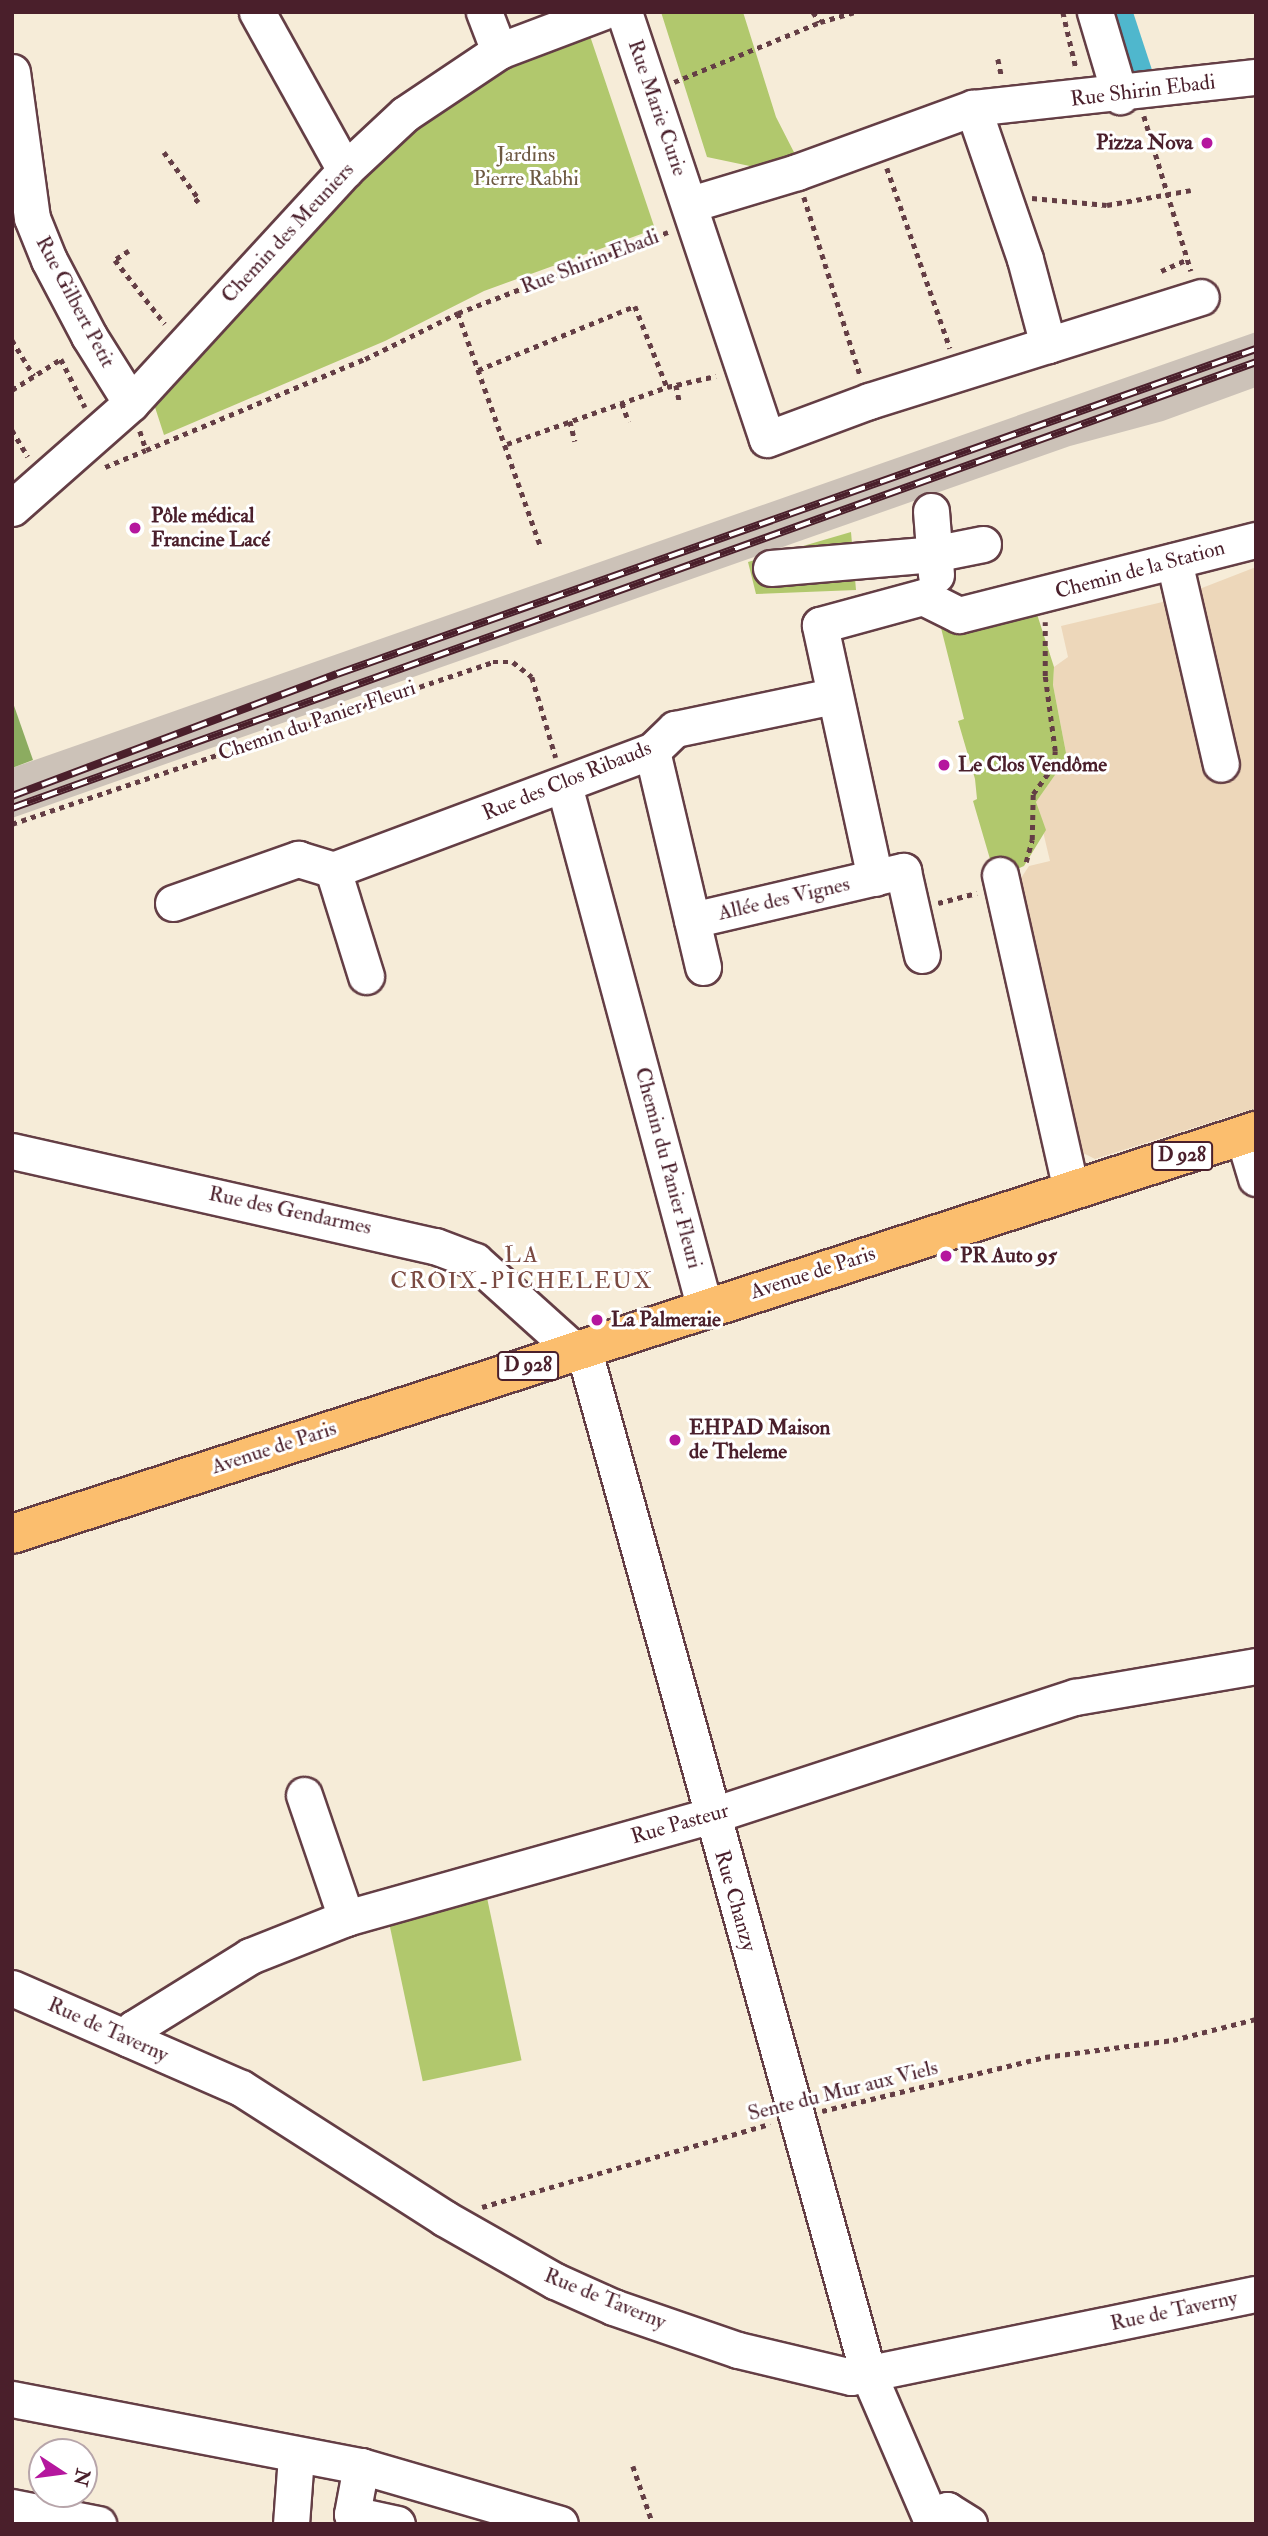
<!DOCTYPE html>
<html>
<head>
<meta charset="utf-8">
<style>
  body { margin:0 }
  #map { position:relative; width:1268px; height:2536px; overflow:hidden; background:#f6ecd8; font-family:"IM FELL Double Pica",serif }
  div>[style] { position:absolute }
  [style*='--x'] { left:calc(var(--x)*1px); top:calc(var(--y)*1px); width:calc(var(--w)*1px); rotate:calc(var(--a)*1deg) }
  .built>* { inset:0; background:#edd7ba }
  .industrial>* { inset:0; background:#ccc2b8 }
  .green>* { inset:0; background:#b1c86d; transform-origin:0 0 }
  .forest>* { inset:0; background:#8cac60 }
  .water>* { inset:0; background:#4fb7cd }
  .path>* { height:4.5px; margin-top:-2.25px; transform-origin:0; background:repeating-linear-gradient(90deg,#643e45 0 5px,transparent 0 10px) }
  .roads { filter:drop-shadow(2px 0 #643e45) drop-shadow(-2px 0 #643e45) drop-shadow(0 2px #643e45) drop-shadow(0 -2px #643e45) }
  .minor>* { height:35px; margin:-17.5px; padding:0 17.5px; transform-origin:17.5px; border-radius:17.5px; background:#fff }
  .major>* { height:38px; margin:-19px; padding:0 19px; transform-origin:19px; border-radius:19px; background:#fbbe6e }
  .rail>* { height:8px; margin-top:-4px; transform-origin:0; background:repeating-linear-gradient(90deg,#fff 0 16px,#4a1f2b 0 32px); box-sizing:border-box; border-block:2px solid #4a1f2b }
  .dots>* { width:19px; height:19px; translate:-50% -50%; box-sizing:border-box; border:4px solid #fff; border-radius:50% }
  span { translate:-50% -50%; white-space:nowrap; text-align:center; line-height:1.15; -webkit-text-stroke:6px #fff; paint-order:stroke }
  .shield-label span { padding:2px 5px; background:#fff; border:2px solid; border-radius:5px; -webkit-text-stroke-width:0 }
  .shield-label { font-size:19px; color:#4a1f2b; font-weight:700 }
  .street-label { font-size:21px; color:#4a1f2b }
  .poi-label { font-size:21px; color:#4a1f2b; font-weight:700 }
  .right { translate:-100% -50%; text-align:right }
  .left { translate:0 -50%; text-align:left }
  .park-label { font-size:21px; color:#6e5a42 }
  .neighbourhood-label { font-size:23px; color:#7b4a42; letter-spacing:2px }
  .frame { position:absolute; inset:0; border:14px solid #4a1f2b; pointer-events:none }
  .north { position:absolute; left:28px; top:2438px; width:70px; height:70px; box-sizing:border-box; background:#fff; border:2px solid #b7a5aa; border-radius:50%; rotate:103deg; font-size:19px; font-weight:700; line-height:28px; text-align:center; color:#4a1f2b }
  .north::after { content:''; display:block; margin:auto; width:24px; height:32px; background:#b5179e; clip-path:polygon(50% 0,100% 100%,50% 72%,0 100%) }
</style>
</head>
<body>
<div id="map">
  <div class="built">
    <div style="clip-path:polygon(1256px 567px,1256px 1108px,1095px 1159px,1079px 1151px,1015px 887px,1029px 866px,1050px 861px,1036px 802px,1067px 758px,1053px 685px,1054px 667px,1068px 657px,1061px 626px,1171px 600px)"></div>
  </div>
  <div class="industrial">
    <div style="clip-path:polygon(1256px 332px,1256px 387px,1163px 421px,1070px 446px,12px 818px,12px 768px)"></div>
  </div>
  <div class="green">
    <div style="clip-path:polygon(661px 12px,743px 12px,776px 117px,801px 166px,788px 174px,707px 157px)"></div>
    <div style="clip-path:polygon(587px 27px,655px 229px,484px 291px,385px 341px,164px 435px,152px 398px,421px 116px,504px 59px)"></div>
    <div style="clip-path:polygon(851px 532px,856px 590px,756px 594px,748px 562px)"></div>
    <div style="clip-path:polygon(1036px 611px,1054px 667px,1053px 685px,1067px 758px,1036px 802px,1046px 830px,1024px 866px,991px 880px,990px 859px,973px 801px,977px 799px,975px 779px,958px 721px,964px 719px,940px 624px,958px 635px,977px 631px,980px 621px)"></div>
    <div style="left:486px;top:1893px;width:171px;height:101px;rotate:78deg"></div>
  </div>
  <div class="forest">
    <div style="clip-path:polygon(12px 700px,33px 760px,12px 768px)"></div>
  </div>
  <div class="water">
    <div style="clip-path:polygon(1107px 12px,1133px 12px,1154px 76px,1128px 81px)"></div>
  </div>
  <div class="path">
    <div style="--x:813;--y:12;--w:12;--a:55"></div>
    <div style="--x:1063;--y:12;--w:57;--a:76.9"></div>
    <div style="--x:998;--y:59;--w:19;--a:78"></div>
    <div style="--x:674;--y:82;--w:158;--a:-22.3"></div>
    <div style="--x:820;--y:22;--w:37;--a:-16"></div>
    <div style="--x:1144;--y:116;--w:162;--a:73.1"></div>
    <div style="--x:164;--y:152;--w:59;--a:53.3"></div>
    <div style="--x:199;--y:199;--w:8;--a:140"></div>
    <div style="--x:887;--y:168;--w:191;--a:70.7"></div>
    <div style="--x:804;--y:197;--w:187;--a:72.5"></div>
    <div style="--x:1032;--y:198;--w:75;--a:5.3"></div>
    <div style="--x:1107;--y:205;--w:85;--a:-10.1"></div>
    <div style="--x:129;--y:251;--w:17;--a:147"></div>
    <div style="--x:115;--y:260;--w:81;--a:52"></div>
    <div style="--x:1161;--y:271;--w:27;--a:-24"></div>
    <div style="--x:458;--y:313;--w:249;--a:70.5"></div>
    <div style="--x:12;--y:340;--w:42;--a:58.6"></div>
    <div style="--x:478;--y:370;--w:170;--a:-22.2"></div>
    <div style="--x:635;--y:306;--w:87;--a:68.4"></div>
    <div style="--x:676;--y:385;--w:19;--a:78"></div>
    <div style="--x:12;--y:390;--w:58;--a:-32.3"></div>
    <div style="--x:61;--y:359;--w:54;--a:63.4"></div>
    <div style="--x:622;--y:403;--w:20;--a:70"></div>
    <div style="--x:570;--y:421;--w:21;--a:76"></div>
    <div style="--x:12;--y:430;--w:31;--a:59"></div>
    <div style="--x:140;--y:431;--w:20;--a:72"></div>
    <div style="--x:146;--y:450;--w:237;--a:-22.6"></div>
    <div style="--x:365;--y:359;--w:104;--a:-26.3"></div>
    <div style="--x:458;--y:313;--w:225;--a:-21.1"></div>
    <div style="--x:507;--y:444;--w:170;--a:-19.6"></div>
    <div style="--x:667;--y:387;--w:50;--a:-12.7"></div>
    <div style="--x:105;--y:467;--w:44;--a:-22.5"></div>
    <div style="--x:12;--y:824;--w:508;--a:-18.61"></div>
    <div style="--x:493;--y:662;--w:20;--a:0"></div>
    <div style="--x:513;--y:662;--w:24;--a:38"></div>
    <div style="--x:532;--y:677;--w:84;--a:73.5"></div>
    <div style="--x:1026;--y:862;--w:23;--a:-75"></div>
    <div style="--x:1032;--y:840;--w:46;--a:-88.8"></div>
    <div style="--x:1033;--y:794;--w:36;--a:-54"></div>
    <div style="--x:1054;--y:765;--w:14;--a:-86"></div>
    <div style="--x:1055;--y:751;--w:76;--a:-97.6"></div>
    <div style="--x:1045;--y:676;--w:54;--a:-90"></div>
    <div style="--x:938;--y:903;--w:40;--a:-14.4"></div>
    <div style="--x:822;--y:2111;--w:229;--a:-13.6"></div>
    <div style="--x:1045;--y:2057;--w:129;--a:-7.6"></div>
    <div style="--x:1173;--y:2040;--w:86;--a:-14.2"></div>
    <div style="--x:482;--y:2207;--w:300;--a:-16.1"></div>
    <div style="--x:633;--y:2466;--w:61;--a:71"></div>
  </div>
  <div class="roads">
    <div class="minor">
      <div style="--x:257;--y:12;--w:181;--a:60.9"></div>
      <div style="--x:484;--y:12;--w:42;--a:69"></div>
      <div style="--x:624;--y:12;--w:450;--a:71.5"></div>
      <div style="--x:767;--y:439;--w:109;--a:-20.4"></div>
      <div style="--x:869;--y:401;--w:188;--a:-17.4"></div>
      <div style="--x:1048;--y:345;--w:89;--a:-105"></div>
      <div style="--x:1025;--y:259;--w:160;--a:-109"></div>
      <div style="--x:1095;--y:12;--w:88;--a:73.4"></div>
      <div style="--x:12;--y:72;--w:147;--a:82.2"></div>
      <div style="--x:32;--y:218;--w:45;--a:68"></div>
      <div style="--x:49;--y:260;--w:86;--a:62.2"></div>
      <div style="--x:89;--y:336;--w:79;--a:57.9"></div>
      <div style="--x:691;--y:204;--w:111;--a:-16.8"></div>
      <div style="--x:797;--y:172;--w:187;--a:-20"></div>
      <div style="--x:973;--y:108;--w:285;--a:-6.3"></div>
      <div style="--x:1048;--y:345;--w:160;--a:-17.4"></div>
      <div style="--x:12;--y:508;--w:159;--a:-41.4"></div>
      <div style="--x:131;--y:403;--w:316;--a:-47.4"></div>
      <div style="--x:345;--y:170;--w:82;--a:-43"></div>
      <div style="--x:405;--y:114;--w:113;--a:-33.8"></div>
      <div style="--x:499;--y:51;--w:110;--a:-20.7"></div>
      <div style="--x:931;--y:511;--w:64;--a:85.5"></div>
      <div style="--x:1174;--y:561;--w:208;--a:77"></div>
      <div style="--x:771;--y:568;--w:163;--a:-4.9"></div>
      <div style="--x:933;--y:554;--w:51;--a:-11.3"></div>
      <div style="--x:652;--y:751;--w:222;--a:76.7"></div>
      <div style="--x:564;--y:785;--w:543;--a:74.94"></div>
      <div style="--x:333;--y:870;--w:111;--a:72.7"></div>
      <div style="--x:1000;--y:875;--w:323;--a:77.3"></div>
      <div style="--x:875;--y:878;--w:259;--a:-102.3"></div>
      <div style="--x:820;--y:625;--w:107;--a:-15.2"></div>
      <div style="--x:923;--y:597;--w:40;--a:26.6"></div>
      <div style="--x:959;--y:615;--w:306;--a:-14.2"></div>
      <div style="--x:173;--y:903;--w:133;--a:-19.4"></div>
      <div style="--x:298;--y:859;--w:37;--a:17"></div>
      <div style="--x:333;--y:870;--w:340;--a:-20.5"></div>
      <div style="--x:652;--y:751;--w:32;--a:-44"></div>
      <div style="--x:675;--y:729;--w:161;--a:-11.8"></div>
      <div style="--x:692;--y:920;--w:217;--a:-13.1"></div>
      <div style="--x:903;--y:871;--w:86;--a:77.3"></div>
      <div style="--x:1243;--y:1135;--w:45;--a:73.2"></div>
      <div style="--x:12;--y:1151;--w:434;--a:12.7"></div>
      <div style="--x:435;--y:1246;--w:43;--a:20.6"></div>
      <div style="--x:475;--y:1261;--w:151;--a:42"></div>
      <div style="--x:587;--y:1362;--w:1049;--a:74.47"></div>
      <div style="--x:868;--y:2373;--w:164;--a:66.7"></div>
      <div style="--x:304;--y:1795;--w:130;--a:71.1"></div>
      <div style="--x:12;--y:1988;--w:250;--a:23.6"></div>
      <div style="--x:241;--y:2088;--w:241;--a:32.6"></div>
      <div style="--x:444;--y:2218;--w:128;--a:29.6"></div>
      <div style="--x:555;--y:2281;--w:64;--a:24.1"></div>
      <div style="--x:613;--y:2307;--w:132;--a:19"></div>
      <div style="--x:738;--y:2350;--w:116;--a:13.4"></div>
      <div style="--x:851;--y:2377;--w:413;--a:-11.6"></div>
      <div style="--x:129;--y:2039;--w:12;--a:-66"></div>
      <div style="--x:134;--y:2028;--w:137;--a:-31.8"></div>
      <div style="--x:250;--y:1956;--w:103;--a:-21.6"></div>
      <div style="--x:346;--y:1918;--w:378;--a:-15.7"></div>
      <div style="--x:710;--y:1816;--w:384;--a:-18.1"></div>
      <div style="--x:1075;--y:1697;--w:184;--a:-9.7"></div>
      <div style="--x:12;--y:2399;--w:355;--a:10.9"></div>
      <div style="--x:361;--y:2466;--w:207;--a:16.2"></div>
      <div style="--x:361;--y:2466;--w:49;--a:100.6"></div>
      <div style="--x:352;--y:2514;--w:46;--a:12.5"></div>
      <div style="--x:12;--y:2507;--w:88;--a:11.2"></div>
      <div style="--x:931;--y:2520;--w:19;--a:-32"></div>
      <div style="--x:947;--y:2510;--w:26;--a:32"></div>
      <div style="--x:291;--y:2524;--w:68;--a:-85.8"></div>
    </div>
    <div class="major">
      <div style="--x:12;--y:1534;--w:1308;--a:-17.95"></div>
    </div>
  </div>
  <div class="rail">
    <div style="--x:12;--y:796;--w:347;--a:-20.6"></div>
    <div style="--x:337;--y:674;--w:975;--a:-19.48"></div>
    <div style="--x:12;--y:808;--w:1322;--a:-19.72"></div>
  </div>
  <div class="dots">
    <div style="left:1207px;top:143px;background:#b5179e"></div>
    <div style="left:135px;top:528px;background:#b5179e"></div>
    <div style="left:944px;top:765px;background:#b5179e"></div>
    <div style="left:946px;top:1256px;background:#b5179e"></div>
    <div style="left:597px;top:1320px;background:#b5179e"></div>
    <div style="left:675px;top:1440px;background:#b5179e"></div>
  </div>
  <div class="shield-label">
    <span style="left:1182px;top:1156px">D 928</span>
    <span style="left:528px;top:1366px">D 928</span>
  </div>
  <div class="street-label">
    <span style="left:1143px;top:91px;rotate:-7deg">Rue Shirin Ebadi</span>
    <span style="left:657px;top:108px;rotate:71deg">Rue Marie Curie</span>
    <span style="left:288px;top:233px;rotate:-47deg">Chemin des Meuniers</span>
    <span style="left:590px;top:262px;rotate:-21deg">Rue Shirin Ebadi</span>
    <span style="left:75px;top:302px;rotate:62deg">Rue Gilbert Petit</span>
    <span style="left:1140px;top:570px;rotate:-15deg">Chemin de la Station</span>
    <span style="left:317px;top:721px;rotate:-19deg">Chemin du Panier Fleuri</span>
    <span style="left:567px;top:781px;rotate:-22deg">Rue des Clos Ribauds</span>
    <span style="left:784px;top:899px;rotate:-13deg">Allée des Vignes</span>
    <span style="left:668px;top:1168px;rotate:75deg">Chemin du Panier Fleuri</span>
    <span style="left:290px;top:1211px;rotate:12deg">Rue des Gendarmes</span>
    <span style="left:813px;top:1273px;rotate:-18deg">Avenue de Paris</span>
    <span style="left:274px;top:1448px;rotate:-18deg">Avenue de Paris</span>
    <span style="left:680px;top:1824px;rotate:-16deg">Rue Pasteur</span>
    <span style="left:735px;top:1901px;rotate:74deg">Rue Chanzy</span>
    <span style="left:108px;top:2030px;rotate:24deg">Rue de Taverny</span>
    <span style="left:843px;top:2091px;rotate:-14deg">Sente du Mur aux Viels</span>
    <span style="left:605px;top:2299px;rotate:22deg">Rue de Taverny</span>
    <span style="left:1174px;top:2311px;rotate:-12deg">Rue de Taverny</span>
  </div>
  <div class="poi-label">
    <span class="right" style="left:1193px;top:143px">Pizza Nova</span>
    <span class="left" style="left:151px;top:528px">Pôle médical<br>Francine Lacé</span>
    <span class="left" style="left:958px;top:765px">Le Clos Vendôme</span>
    <span class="left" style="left:960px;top:1256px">PR Auto 95</span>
    <span class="left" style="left:611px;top:1320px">La Palmeraie</span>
    <span class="left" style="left:689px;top:1440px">EHPAD Maison<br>de Theleme</span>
  </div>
  <div class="park-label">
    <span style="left:526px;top:167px">Jardins<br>Pierre Rabhi</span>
  </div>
  <div class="neighbourhood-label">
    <span style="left:522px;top:1268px">LA<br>CROIX-PICHELEUX</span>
  </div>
  <div class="frame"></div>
  <div class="north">N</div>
</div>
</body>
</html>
